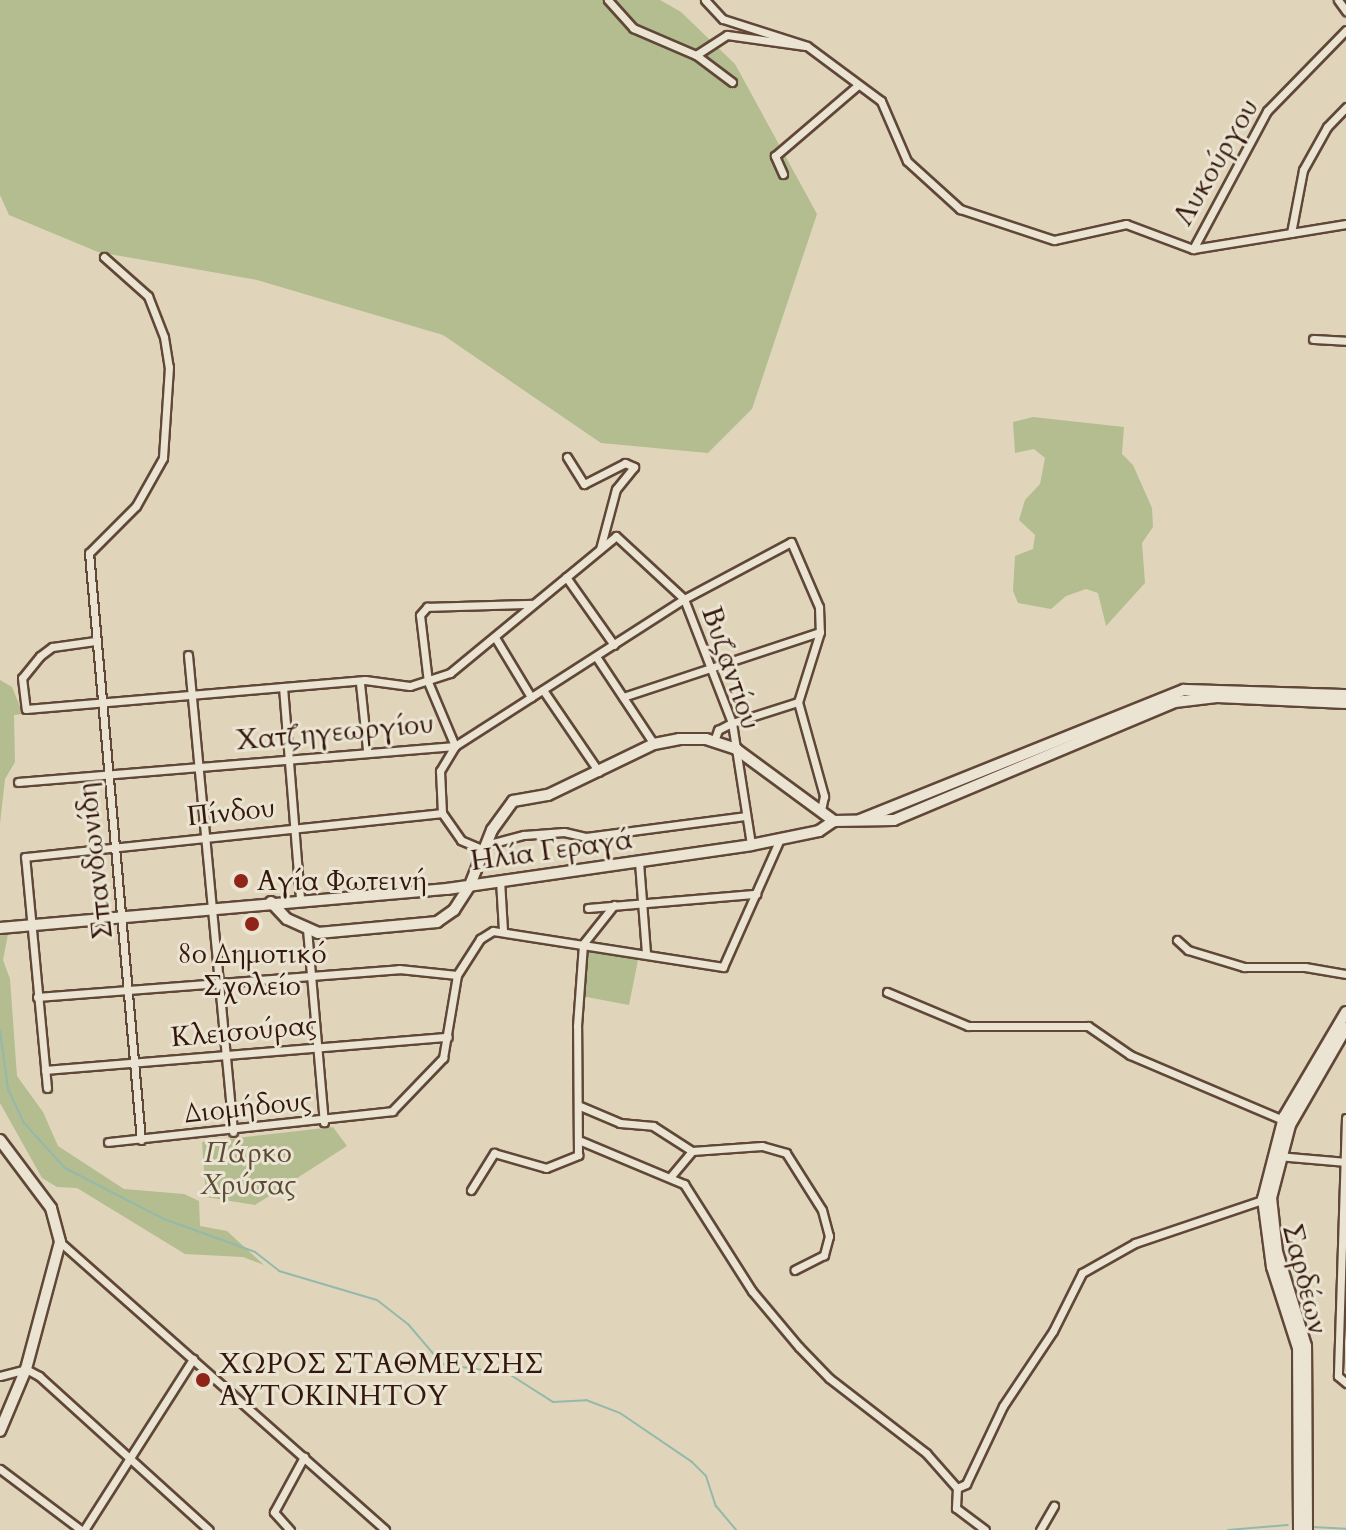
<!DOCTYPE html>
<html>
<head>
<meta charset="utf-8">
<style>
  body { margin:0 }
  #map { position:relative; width:1346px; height:1530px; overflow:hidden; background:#e0d5ba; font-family:Cardo,serif }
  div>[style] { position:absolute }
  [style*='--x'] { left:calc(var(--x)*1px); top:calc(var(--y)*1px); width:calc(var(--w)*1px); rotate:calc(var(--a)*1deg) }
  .green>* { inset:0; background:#b3bd8f }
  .stream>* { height:2px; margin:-1px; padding:0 1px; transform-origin:1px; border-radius:1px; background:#94b9ac }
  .roads { filter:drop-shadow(2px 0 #604738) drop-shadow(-2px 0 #604738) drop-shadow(0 2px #604738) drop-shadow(0 -2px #604738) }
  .street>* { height:7px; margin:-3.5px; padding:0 3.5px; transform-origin:3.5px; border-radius:3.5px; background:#ebe4d2 }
  .secondary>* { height:10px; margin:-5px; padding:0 5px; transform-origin:5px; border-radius:5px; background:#ebe4d2 }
  .dots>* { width:22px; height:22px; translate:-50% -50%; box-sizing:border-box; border:4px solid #ebe4d2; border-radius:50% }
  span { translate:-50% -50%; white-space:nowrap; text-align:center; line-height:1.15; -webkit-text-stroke:6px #ebe4d2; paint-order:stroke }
  .street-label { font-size:28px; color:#35180d }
  .poi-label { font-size:28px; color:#35180d }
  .left { translate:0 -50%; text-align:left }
  .park-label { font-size:28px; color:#5b4a34; font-style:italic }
</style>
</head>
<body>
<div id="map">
  <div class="green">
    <div style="clip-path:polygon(0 0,660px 0,681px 12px,735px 64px,817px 214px,752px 409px,708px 453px,601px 443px,443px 335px,257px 280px,98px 252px,9px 215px,0 195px)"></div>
    <div style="clip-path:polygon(1033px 417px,1124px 427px,1122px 454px,1133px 465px,1152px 508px,1153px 527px,1142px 543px,1145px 583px,1106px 626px,1098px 593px,1086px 589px,1066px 596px,1051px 609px,1018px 603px,1013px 591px,1015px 556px,1033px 549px,1035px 535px,1019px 520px,1025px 500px,1040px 484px,1045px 458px,1034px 449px,1015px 453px,1013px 422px)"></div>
    <div style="clip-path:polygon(0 680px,12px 687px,23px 714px,14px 715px,15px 762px,5px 779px,0 824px)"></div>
    <div style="clip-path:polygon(8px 934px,3px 960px,10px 979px,17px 1076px,43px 1112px,58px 1146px,124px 1189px,184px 1194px,199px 1201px,200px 1226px,227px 1231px,264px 1265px,243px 1257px,185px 1254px,77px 1188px,57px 1187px,42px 1178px,0 1103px,0 935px)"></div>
    <div style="clip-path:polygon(585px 948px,639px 955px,629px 1005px,581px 996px)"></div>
    <div style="clip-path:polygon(333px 1127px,347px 1146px,255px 1205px,206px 1197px,202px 1142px)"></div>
  </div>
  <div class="stream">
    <div style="--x:0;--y:1031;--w:59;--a:82.1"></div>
    <div style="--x:8;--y:1089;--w:38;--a:65"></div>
    <div style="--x:24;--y:1123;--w:61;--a:47.7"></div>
    <div style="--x:65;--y:1168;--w:111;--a:27.3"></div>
    <div style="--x:164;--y:1219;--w:97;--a:19.9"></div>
    <div style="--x:255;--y:1252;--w:31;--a:38"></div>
    <div style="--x:279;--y:1271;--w:102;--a:16.5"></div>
    <div style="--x:377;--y:1300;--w:39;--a:38"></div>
    <div style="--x:408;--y:1324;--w:52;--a:49.6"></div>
    <div style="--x:442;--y:1364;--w:68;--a:8.5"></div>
    <div style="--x:509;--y:1374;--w:52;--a:32.5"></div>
    <div style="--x:553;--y:1402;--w:33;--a:-3"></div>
    <div style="--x:586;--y:1400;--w:36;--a:21"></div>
    <div style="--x:620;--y:1413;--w:87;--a:34.2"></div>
    <div style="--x:692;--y:1462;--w:20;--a:45"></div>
    <div style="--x:706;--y:1476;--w:32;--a:72"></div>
    <div style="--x:716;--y:1506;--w:31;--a:50"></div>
    <div style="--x:1313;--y:1527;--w:33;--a:3"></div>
    <div style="--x:1228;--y:1530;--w:60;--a:-4.8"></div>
  </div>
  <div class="roads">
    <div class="street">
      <div style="--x:608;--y:0;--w:38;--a:48"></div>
      <div style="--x:633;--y:28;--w:69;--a:23.2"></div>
      <div style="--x:696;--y:55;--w:45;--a:36.9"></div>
      <div style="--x:705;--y:0;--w:26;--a:47"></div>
      <div style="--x:723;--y:19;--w:88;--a:17.8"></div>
      <div style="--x:807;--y:46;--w:92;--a:36.6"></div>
      <div style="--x:881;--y:101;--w:65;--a:66.6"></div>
      <div style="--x:907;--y:161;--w:72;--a:42.2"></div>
      <div style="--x:960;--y:209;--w:99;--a:18.3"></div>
      <div style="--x:1054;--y:240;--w:74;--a:-12.5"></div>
      <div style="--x:1126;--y:224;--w:72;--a:20.5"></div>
      <div style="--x:1338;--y:0;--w:14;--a:54"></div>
      <div style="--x:696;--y:55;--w:37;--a:-33"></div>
      <div style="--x:727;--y:35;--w:79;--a:8"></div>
      <div style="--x:783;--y:174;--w:20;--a:-114"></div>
      <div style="--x:775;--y:156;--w:109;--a:-40.5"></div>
      <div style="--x:1291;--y:233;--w:64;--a:-79.2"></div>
      <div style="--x:1303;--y:170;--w:49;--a:-60.8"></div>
      <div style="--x:1327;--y:127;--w:28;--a:-46"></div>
      <div style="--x:1193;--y:249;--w:157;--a:-61.8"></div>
      <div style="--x:1267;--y:111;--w:113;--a:-45.7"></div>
      <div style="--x:1193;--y:249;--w:155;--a:-9.3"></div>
      <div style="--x:104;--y:257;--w:59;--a:41.6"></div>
      <div style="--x:148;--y:296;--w:44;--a:68.7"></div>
      <div style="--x:164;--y:337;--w:30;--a:81"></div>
      <div style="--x:169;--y:367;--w:91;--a:93.8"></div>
      <div style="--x:163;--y:458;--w:55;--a:119.4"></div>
      <div style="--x:136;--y:506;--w:66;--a:135"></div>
      <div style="--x:89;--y:553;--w:589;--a:84.94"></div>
      <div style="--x:1313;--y:339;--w:33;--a:3"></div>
      <div style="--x:567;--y:457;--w:32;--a:58"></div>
      <div style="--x:584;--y:484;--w:46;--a:-27.1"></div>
      <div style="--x:625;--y:463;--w:10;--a:24"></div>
      <div style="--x:634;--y:467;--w:28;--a:129"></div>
      <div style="--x:616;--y:489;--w:62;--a:104.9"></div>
      <div style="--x:566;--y:577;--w:83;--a:54.8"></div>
      <div style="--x:496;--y:639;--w:68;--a:58.9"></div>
      <div style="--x:95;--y:641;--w:43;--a:172.1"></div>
      <div style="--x:52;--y:647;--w:15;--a:143"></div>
      <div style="--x:40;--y:656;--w:28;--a:129"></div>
      <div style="--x:22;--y:678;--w:31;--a:83"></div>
      <div style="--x:26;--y:709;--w:340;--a:-4.9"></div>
      <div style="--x:365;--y:680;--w:45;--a:7.6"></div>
      <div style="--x:410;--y:686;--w:42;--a:-18"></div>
      <div style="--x:450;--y:673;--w:215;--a:-39.5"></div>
      <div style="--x:616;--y:536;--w:93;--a:42.8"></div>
      <div style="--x:684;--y:599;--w:133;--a:68.8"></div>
      <div style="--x:732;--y:723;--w:123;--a:81.1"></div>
      <div style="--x:188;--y:655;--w:479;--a:84.6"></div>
      <div style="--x:597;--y:658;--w:103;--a:56.5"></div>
      <div style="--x:360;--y:683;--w:67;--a:84"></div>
      <div style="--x:283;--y:687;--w:214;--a:85.4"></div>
      <div style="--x:543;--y:690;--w:99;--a:55.7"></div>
      <div style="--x:623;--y:697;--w:207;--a:-18.3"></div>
      <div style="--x:714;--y:741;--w:12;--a:-70"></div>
      <div style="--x:718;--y:730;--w:16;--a:-27"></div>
      <div style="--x:732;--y:723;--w:69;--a:-17.7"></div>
      <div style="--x:18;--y:782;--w:438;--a:-4.7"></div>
      <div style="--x:455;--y:746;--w:272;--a:-32.7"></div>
      <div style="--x:684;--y:599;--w:121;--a:-28"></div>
      <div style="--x:791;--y:542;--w:71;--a:66.7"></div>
      <div style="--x:819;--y:607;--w:25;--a:88"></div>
      <div style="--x:820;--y:632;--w:73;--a:107.4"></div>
      <div style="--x:798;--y:702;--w:98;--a:74.5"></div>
      <div style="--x:824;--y:796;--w:14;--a:102"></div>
      <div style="--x:486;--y:845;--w:39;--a:-15"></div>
      <div style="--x:524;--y:835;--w:40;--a:-4.3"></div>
      <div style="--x:564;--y:832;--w:23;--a:13"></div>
      <div style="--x:586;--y:837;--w:160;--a:-7.5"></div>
      <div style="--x:484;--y:850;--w:25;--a:-157"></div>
      <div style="--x:461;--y:840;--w:33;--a:-125"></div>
      <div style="--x:442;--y:813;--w:42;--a:-92.7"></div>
      <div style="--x:440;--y:771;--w:29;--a:-59"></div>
      <div style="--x:455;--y:746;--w:69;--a:-112.9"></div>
      <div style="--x:428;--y:682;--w:67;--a:-96.8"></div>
      <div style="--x:420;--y:615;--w:11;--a:-49"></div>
      <div style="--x:427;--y:607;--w:104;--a:-1.7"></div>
      <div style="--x:639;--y:862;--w:92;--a:85.6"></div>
      <div style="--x:500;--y:880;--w:51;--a:86.6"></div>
      <div style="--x:588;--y:908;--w:169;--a:-4.8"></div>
      <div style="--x:307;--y:929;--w:194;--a:85"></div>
      <div style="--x:1177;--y:940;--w:15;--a:42"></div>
      <div style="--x:1188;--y:950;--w:59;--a:16.9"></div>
      <div style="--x:1244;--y:967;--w:61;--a:0"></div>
      <div style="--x:1305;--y:967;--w:42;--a:9.7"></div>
      <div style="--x:583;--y:944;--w:50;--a:-51.5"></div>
      <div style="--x:887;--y:992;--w:88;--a:22.8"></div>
      <div style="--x:968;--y:1026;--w:120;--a:0"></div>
      <div style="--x:1088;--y:1026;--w:51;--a:34.6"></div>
      <div style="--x:1130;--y:1055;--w:166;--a:23"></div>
      <div style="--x:37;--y:997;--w:363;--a:-4.4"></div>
      <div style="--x:399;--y:969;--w:58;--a:5.9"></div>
      <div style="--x:45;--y:1070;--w:404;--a:-4.7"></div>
      <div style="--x:47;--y:1088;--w:232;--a:-95.4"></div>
      <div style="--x:25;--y:857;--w:419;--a:-6"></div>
      <div style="--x:580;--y:1106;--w:43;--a:23"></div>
      <div style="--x:620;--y:1123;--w:33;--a:5"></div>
      <div style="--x:653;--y:1126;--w:46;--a:32.7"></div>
      <div style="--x:692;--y:1151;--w:70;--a:-4.1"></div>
      <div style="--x:762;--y:1146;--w:25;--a:16"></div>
      <div style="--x:786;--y:1153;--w:67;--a:57.7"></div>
      <div style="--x:822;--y:1210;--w:27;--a:75"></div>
      <div style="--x:829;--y:1236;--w:20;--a:105"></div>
      <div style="--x:824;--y:1255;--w:33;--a:153"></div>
      <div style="--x:1346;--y:1118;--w:258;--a:91.8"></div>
      <div style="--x:1338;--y:1376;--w:11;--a:41"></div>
      <div style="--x:581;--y:1141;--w:112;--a:22.7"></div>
      <div style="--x:684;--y:1184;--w:127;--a:57.6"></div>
      <div style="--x:752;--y:1291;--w:73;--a:50"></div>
      <div style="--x:799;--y:1347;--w:43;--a:45.9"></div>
      <div style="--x:829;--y:1378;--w:123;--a:37.7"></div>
      <div style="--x:926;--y:1453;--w:47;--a:48.5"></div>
      <div style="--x:957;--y:1488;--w:10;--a:-24"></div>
      <div style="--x:966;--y:1484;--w:86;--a:-64.6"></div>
      <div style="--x:1003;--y:1406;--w:90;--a:-56.3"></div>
      <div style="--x:1053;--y:1331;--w:65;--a:-63.4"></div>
      <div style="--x:1082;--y:1273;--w:61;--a:-29.5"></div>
      <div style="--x:1135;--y:1243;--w:137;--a:-18.7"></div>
      <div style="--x:108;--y:1142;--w:286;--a:-6.2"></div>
      <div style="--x:392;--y:1111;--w:74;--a:-46.1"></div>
      <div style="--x:443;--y:1058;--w:84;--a:-80.4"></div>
      <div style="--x:457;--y:975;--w:43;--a:-57.4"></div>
      <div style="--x:480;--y:939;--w:15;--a:-32"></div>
      <div style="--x:493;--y:931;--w:233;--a:8.9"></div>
      <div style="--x:723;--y:967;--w:140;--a:-66"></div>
      <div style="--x:1278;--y:1156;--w:68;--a:5"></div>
      <div style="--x:672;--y:1175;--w:31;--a:-50"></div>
      <div style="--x:471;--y:1190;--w:44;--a:-58.1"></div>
      <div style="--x:494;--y:1153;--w:54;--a:16.1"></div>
      <div style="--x:546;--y:1168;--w:35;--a:-22"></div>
      <div style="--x:578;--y:1155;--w:129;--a:-90.4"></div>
      <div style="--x:577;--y:1026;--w:82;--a:-85.8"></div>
      <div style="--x:60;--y:1242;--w:434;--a:41.5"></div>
      <div style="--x:0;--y:1376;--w:27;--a:-15"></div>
      <div style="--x:26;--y:1369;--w:15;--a:28"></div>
      <div style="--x:39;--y:1376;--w:229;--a:42.2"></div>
      <div style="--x:0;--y:1469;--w:101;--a:37"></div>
      <div style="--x:957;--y:1488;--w:20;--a:93"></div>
      <div style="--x:956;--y:1508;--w:36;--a:37"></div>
      <div style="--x:84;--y:1530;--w:203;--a:-57.5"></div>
      <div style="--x:290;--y:1530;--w:24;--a:-132"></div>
      <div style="--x:274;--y:1512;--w:63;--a:-61.4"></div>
      <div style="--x:1040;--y:1530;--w:28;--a:-60"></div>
    </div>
    <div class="secondary">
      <div style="--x:860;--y:820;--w:349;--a:-21.9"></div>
      <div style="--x:1184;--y:690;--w:162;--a:1.8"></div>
      <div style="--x:834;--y:821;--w:60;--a:-1"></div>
      <div style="--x:894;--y:820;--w:305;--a:-22.8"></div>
      <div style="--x:1175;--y:702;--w:42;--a:-6.8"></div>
      <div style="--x:1217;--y:697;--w:129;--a:2.7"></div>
      <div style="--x:271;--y:902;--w:23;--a:47"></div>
      <div style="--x:287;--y:919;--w:34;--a:24"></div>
      <div style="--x:318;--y:933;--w:120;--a:-5.3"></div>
      <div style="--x:437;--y:922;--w:21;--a:-35"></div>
      <div style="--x:454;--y:910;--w:30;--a:-57"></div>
      <div style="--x:470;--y:885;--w:59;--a:-68.2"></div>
      <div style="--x:492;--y:830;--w:36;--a:-54"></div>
      <div style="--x:513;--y:801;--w:36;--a:-10"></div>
      <div style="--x:548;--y:795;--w:118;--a:-25.7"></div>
      <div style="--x:654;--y:744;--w:25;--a:-11"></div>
      <div style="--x:679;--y:739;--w:27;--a:0"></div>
      <div style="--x:706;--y:739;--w:32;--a:18"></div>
      <div style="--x:736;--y:749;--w:122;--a:36.3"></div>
      <div style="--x:0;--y:928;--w:449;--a:-5"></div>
      <div style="--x:447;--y:889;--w:307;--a:-8.2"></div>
      <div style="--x:751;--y:845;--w:69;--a:-11.6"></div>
      <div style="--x:819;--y:831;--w:18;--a:-34"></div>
      <div style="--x:0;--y:1140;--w:85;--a:53.1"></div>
      <div style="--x:51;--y:1208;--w:35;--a:75"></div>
      <div style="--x:60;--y:1242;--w:131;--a:105"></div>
      <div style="--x:26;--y:1369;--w:67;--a:112.8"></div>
      <div style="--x:1299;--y:1530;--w:182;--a:-90.3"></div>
      <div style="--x:1298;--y:1348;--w:85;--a:-107.8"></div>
      <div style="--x:1272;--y:1267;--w:69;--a:-97.5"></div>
      <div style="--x:1263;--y:1199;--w:85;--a:-75.6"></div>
      <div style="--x:1284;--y:1117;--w:122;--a:-59.4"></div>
      <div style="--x:1307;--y:1530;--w:184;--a:-90.3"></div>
      <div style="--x:1306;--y:1346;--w:98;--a:-107.1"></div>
      <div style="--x:1277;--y:1252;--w:54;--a:-96.3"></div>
      <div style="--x:1271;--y:1198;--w:75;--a:-75.4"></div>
      <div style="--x:1290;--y:1125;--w:112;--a:-60"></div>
    </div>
  </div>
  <div class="dots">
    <div style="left:241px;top:881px;background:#8f2418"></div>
    <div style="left:252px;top:924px;background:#8f2418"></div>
    <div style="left:203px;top:1380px;background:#8f2418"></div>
  </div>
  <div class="street-label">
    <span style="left:1216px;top:162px;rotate:-60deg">Λυκούργου</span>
    <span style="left:731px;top:668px;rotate:71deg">Βυζαντίου</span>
    <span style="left:335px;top:732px;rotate:-5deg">Χατζηγεωργίου</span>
    <span style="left:231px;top:812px;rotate:-6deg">Πίνδου</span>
    <span style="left:552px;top:850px;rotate:-8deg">Ηλία Γεραγά</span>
    <span style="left:95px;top:861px;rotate:-96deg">Σπανδωνίδη</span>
    <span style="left:244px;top:1031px;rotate:-5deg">Κλεισούρας</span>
    <span style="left:248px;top:1107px;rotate:-6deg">Διομήδους</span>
    <span style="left:1305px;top:1279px;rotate:76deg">Σαρδέων</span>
  </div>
  <div class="poi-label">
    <span class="left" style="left:257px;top:881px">Αγία Φωτεινή</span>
    <span style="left:252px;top:970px">8ο Δημοτικό<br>Σχολείο</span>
    <span class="left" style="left:219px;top:1380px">ΧΩΡΟΣ ΣΤΑΘΜΕΥΣΗΣ<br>ΑΥΤΟΚΙΝΗΤΟΥ</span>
  </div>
  <div class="park-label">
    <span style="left:248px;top:1169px">Πάρκο<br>Χρύσας</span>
  </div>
</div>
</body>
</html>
